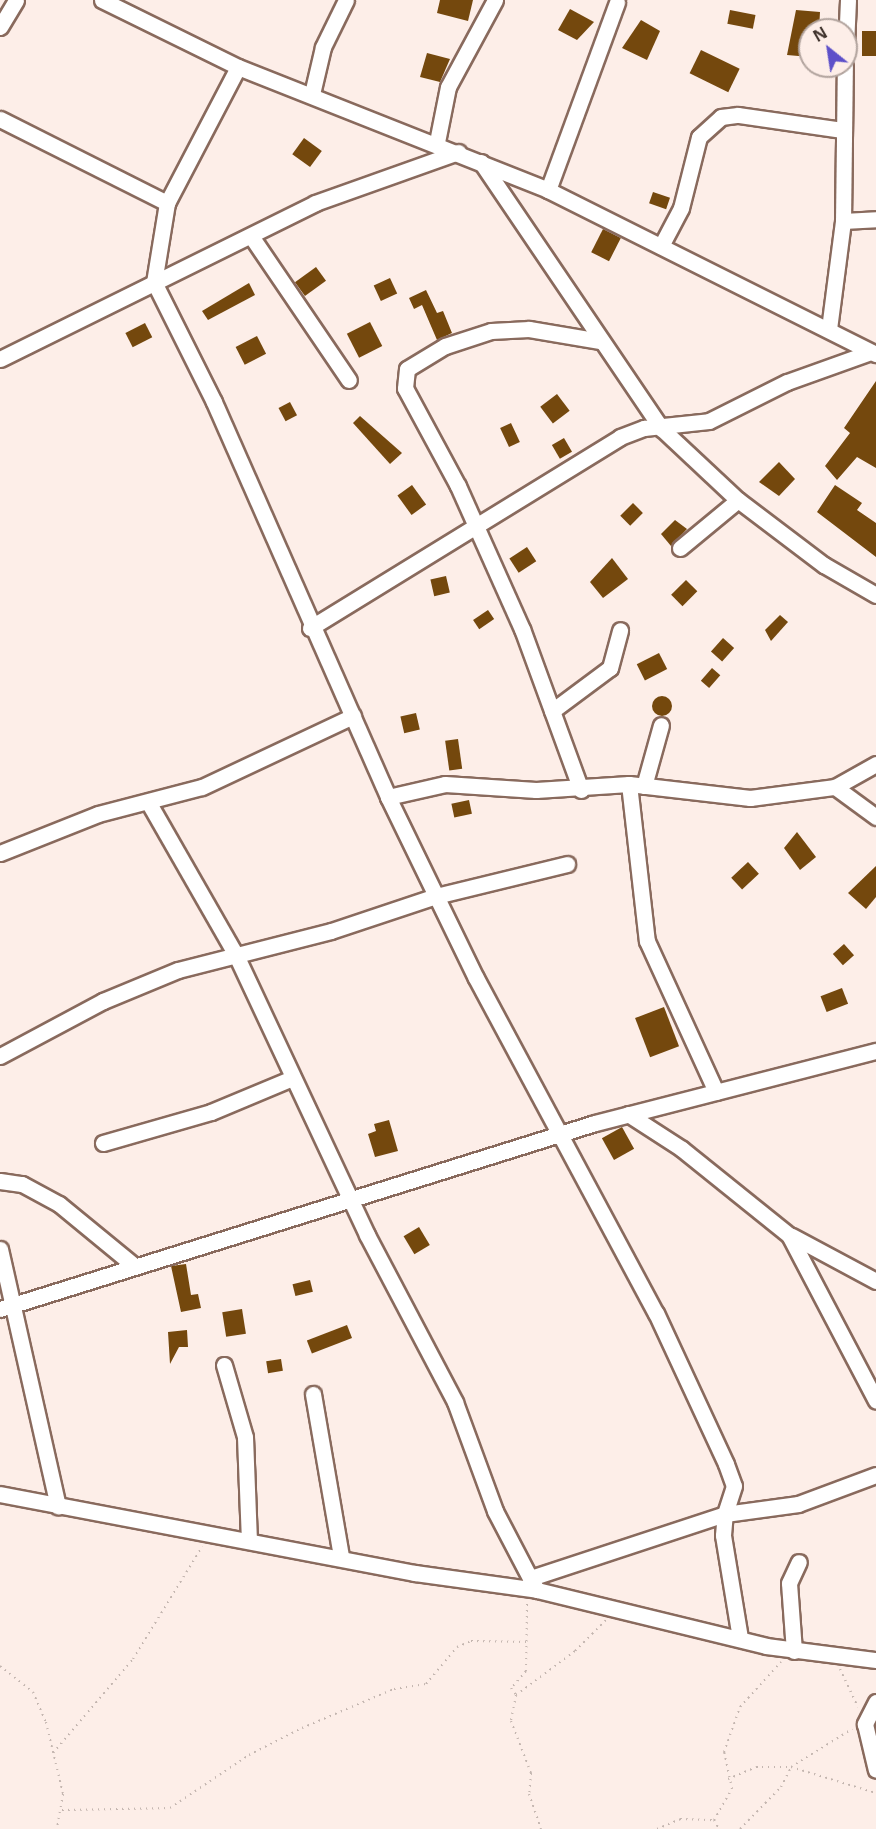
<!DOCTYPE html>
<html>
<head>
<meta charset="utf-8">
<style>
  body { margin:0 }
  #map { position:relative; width:876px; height:1829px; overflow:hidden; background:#fdeee8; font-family:"Noto Sans",sans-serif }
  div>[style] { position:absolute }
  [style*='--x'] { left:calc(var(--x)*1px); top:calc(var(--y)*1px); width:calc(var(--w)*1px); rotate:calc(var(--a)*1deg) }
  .building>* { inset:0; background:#74480d; transform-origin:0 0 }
  .round { border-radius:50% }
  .path>* { height:2px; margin-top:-1px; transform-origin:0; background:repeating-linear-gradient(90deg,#c4b6b0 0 1.5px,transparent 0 6px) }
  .roads { filter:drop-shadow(2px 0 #896a5d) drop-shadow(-2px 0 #896a5d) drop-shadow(0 2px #896a5d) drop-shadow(0 -2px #896a5d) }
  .minor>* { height:15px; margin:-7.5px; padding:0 7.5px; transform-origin:7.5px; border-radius:7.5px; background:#fff }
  span { translate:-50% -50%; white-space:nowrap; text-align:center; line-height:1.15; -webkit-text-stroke:6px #fdeee8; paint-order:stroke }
  .north { position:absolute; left:798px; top:18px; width:60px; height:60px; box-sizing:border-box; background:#fdeee8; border:2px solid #b2a49e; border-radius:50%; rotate:330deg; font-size:16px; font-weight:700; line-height:24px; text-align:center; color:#42352f }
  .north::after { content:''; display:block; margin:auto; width:21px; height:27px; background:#5d50c9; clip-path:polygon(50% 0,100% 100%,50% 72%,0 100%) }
</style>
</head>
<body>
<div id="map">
  <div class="building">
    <div style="clip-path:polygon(440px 0,473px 0,468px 21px,437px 13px)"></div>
    <div style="clip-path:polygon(570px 9px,594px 22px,577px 40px,558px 30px)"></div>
    <div style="left:730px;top:10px;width:26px;height:14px;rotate:11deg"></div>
    <div style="clip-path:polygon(796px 10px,820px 12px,819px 30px,810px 30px,810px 57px,787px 55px)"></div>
    <div style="clip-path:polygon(641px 20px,660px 31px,647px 60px,622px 48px)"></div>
    <div style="left:862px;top:31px;width:14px;height:25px"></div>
    <div style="left:701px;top:50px;width:43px;height:26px;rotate:26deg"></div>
    <div style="clip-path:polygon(427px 53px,450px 59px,440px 82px,420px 77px)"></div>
    <div style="left:304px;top:138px;width:22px;height:20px;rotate:36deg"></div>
    <div style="left:653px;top:192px;width:18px;height:12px;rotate:19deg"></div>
    <div style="left:603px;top:229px;width:20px;height:26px;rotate:27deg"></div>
    <div style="left:316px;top:267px;width:17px;height:26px;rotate:54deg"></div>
    <div style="left:390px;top:278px;width:17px;height:18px;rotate:65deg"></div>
    <div style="clip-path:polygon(249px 283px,255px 295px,208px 320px,202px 311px)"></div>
    <div style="clip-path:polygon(426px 290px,437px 313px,443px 311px,452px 333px,437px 340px,422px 305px,414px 309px,409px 298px)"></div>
    <div style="left:370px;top:322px;width:27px;height:26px;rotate:63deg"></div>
    <div style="left:145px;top:323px;width:16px;height:22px;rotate:63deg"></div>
    <div style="left:257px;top:336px;width:20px;height:24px;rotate:63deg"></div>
    <div style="clip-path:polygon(876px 381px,876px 468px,857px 457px,837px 480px,825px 466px,850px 433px,844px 428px)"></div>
    <div style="left:557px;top:394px;width:21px;height:21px;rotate:53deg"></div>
    <div style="left:290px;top:402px;width:15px;height:13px;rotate:62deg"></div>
    <div style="clip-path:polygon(360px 416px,402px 453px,390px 464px,353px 423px)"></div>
    <div style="left:511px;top:423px;width:21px;height:12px;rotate:65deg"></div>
    <div style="left:564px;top:438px;width:16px;height:14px;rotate:60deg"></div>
    <div style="clip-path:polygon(779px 462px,795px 479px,779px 496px,759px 482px)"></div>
    <div style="left:412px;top:485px;width:24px;height:18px;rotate:54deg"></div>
    <div style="clip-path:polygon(835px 485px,862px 503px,857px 510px,876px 523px,876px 557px,817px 512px)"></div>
    <div style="left:633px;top:503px;width:14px;height:18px;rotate:45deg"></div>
    <div style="clip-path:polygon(675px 520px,687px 529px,671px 546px,661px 534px)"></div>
    <div style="left:527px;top:547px;width:17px;height:21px;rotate:57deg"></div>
    <div style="clip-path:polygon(612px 558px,628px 579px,603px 598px,590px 582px)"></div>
    <div style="left:446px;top:576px;width:17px;height:16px;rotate:77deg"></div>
    <div style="left:686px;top:580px;width:16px;height:21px;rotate:45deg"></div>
    <div style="left:488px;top:610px;width:11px;height:18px;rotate:56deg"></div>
    <div style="clip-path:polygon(780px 615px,788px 622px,771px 641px,765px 630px)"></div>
    <div style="left:723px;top:638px;width:15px;height:18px;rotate:42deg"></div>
    <div style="left:659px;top:653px;width:18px;height:25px;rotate:63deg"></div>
    <div style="left:712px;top:668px;width:11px;height:17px;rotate:41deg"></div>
    <div class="round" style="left:652px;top:696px;width:20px;height:20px"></div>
    <div style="left:416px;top:713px;width:17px;height:16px;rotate:77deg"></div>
    <div style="left:458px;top:739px;width:30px;height:13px;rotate:82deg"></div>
    <div style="left:469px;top:800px;width:14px;height:18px;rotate:78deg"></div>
    <div style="clip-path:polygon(797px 832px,816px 857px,800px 870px,784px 848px)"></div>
    <div style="left:748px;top:862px;width:16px;height:23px;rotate:47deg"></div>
    <div style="clip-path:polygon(876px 866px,876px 897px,866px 909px,848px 893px)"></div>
    <div style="left:844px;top:944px;width:15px;height:15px;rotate:48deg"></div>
    <div style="left:842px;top:988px;width:17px;height:23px;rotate:69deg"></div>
    <div style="left:664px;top:1007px;width:42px;height:31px;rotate:69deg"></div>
    <div style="clip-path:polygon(389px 1120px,398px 1151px,375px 1157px,368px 1134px,376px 1131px,374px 1124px)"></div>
    <div style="left:622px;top:1127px;width:25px;height:23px;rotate:61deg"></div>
    <div style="left:419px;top:1227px;width:21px;height:18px;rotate:59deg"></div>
    <div style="clip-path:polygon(186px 1264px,191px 1295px,198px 1294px,201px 1308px,181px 1312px,171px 1266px)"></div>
    <div style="left:310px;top:1280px;width:12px;height:18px;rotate:76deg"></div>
    <div style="left:242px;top:1309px;width:25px;height:20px;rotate:81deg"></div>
    <div style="left:347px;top:1325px;width:14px;height:43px;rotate:69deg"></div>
    <div style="clip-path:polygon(187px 1330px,188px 1347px,179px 1347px,170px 1364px,168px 1332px)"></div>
    <div style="left:281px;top:1359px;width:12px;height:15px;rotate:81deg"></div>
  </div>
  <div class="path">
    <div style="--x:527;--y:1604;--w:67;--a:90.9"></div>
    <div style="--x:526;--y:1671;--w:23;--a:131"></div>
    <div style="--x:511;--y:1688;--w:9;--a:54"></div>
    <div style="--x:516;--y:1695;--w:26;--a:101"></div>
    <div style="--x:511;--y:1721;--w:56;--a:69"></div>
    <div style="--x:531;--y:1773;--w:21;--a:95"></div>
    <div style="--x:529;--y:1794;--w:37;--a:71"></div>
    <div style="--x:0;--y:1666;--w:42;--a:38.2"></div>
    <div style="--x:33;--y:1692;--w:33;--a:67"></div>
    <div style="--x:46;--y:1722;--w:74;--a:76.7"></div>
    <div style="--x:63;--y:1794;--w:36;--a:100"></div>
    <div style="--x:840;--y:1669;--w:42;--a:64.7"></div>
    <div style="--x:516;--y:1695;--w:74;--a:-36.7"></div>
    <div style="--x:575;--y:1651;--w:44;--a:-45"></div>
    <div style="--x:53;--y:1753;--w:123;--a:-49.6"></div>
    <div style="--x:133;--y:1659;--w:132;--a:-58.4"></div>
    <div style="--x:728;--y:1779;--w:30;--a:-23"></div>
    <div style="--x:756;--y:1767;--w:35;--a:0"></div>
    <div style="--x:791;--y:1767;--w:89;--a:17"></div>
    <div style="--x:62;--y:1810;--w:108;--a:-1.1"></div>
    <div style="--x:170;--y:1808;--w:95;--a:-33.9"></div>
    <div style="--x:249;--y:1755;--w:59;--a:-27"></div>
    <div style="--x:302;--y:1728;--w:100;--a:-23"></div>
    <div style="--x:394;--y:1689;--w:32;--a:-9"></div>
    <div style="--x:426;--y:1684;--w:48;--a:-50"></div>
    <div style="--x:457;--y:1647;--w:15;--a:-23"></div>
    <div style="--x:471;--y:1641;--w:58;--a:1"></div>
    <div style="--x:714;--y:1820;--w:10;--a:61"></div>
    <div style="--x:657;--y:1829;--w:25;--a:-23"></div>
    <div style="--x:680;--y:1819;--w:34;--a:2"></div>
    <div style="--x:714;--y:1820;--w:36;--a:-60"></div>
    <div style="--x:732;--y:1789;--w:38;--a:-102"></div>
    <div style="--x:724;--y:1752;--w:48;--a:-70.4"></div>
    <div style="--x:740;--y:1707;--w:61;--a:-47.7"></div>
    <div style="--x:740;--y:1829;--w:59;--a:-45.7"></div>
    <div style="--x:781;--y:1787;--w:22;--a:-63"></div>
    <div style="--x:791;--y:1767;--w:72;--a:-31.9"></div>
  </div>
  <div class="roads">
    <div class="minor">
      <div style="--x:102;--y:0;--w:152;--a:26.2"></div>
      <div style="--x:238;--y:67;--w:334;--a:21.6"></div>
      <div style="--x:548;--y:190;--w:367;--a:26.6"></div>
      <div style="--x:0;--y:27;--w:31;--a:-59"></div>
      <div style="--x:846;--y:46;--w:46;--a:-87.5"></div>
      <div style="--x:312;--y:94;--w:48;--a:-76.8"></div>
      <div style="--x:323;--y:47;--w:52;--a:-63.9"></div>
      <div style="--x:0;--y:119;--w:187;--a:26.7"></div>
      <div style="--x:167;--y:203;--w:80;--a:99.3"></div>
      <div style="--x:154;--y:282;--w:134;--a:63.4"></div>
      <div style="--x:214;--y:402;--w:432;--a:66.2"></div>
      <div style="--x:388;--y:797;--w:201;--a:64.1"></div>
      <div style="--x:476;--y:978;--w:380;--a:61.8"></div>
      <div style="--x:656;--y:1313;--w:166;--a:65.1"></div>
      <div style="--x:726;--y:1464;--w:23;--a:70"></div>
      <div style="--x:734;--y:1486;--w:29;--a:108"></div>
      <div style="--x:725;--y:1514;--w:205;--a:161.8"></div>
      <div style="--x:530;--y:1578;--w:14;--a:60"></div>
      <div style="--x:437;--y:142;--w:56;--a:-78.7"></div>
      <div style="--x:448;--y:87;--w:99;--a:-61.6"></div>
      <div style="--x:481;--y:162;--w:323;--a:55.9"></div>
      <div style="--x:662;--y:429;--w:104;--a:43.1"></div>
      <div style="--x:738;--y:500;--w:108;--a:37.1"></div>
      <div style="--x:824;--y:565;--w:60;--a:30"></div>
      <div style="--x:548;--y:190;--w:200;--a:-69.8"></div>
      <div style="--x:167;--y:203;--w:153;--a:-62.4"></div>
      <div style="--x:843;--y:221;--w:33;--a:-3"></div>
      <div style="--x:251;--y:236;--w:174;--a:55.8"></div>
      <div style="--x:661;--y:246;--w:43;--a:-62.2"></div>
      <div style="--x:681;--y:208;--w:73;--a:-75.8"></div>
      <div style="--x:699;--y:137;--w:30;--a:-42"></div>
      <div style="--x:721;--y:117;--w:17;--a:-7"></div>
      <div style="--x:738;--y:115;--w:105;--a:8.2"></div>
      <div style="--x:829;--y:329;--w:109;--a:-82.6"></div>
      <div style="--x:843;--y:221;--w:155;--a:-89.3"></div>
      <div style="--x:0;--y:359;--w:352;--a:-26.3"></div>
      <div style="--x:315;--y:203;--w:152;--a:-19.6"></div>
      <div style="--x:680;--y:548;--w:75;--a:-39.6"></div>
      <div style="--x:310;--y:628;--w:364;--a:-31.6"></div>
      <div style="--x:620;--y:437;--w:26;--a:-21"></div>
      <div style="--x:644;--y:428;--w:65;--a:-6.1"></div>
      <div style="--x:709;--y:421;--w:87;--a:-26.6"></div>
      <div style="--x:787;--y:382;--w:89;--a:-19.7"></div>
      <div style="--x:552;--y:711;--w:72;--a:-36.6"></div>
      <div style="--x:610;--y:668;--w:39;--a:-75"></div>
      <div style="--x:629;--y:784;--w:158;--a:83.5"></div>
      <div style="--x:647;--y:941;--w:166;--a:65.4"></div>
      <div style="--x:644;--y:786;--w:63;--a:-74.4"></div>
      <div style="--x:835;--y:787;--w:51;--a:36.2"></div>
      <div style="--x:581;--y:790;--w:171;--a:-110.1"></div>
      <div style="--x:522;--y:629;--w:157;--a:-114.1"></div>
      <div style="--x:458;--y:486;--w:111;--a:-118.4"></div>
      <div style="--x:405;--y:388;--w:19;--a:-84"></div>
      <div style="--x:407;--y:369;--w:44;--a:-31.2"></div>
      <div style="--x:445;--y:346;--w:48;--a:-18.1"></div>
      <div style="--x:491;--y:331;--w:38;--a:-3"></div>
      <div style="--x:529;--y:329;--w:72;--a:9.6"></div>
      <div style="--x:388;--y:797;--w:58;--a:-12.8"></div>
      <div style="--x:445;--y:784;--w:91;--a:3.8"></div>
      <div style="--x:536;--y:790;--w:93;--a:-3.7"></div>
      <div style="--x:629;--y:784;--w:122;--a:6.6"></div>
      <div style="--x:750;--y:798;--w:86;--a:-7.4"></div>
      <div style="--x:835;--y:787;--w:47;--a:-29.3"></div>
      <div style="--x:150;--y:805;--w:173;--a:60.2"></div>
      <div style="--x:236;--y:955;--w:309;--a:64.9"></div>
      <div style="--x:367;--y:1235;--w:189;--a:62.2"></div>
      <div style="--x:455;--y:1402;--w:116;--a:69.8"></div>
      <div style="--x:495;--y:1511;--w:76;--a:62.4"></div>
      <div style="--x:0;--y:853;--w:105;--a:-21.7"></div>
      <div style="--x:98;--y:814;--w:107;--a:-14.6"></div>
      <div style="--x:202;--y:787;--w:167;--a:-25.2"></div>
      <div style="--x:0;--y:1056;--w:117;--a:-28.1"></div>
      <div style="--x:103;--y:1001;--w:81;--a:-22.5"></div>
      <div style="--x:178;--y:970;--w:158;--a:-14.3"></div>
      <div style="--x:331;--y:931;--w:111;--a:-18.4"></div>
      <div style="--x:436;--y:896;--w:135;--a:-13.7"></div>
      <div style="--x:628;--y:1114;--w:64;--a:32.9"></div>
      <div style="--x:682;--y:1149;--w:137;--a:38.8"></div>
      <div style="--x:789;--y:1235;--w:187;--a:62.3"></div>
      <div style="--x:103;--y:1143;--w:112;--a:-16"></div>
      <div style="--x:211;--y:1112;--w:86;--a:-22.7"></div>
      <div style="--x:0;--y:1181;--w:22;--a:8"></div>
      <div style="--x:22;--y:1184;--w:42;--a:28.4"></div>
      <div style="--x:59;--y:1204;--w:94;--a:39.4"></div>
      <div style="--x:792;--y:1236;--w:95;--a:28.2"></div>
      <div style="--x:0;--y:1249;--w:264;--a:77.3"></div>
      <div style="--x:0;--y:1309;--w:623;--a:-17.36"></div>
      <div style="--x:595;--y:1123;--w:290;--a:-14.4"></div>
      <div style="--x:224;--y:1365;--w:75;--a:73.7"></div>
      <div style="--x:245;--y:1437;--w:104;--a:87.8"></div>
      <div style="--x:313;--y:1394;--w:164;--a:80.2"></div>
      <div style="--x:0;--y:1494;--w:422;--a:10.8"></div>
      <div style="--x:415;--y:1573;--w:123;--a:7.9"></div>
      <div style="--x:537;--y:1590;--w:236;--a:13.7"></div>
      <div style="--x:766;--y:1646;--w:111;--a:7.3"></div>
      <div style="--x:740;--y:1638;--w:104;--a:-99.4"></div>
      <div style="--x:723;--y:1535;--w:21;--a:-85"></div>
      <div style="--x:725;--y:1514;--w:74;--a:-7.8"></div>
      <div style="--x:798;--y:1504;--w:83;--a:-20.4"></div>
      <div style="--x:794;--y:1651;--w:68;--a:-94.2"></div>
      <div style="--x:789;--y:1583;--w:23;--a:-65"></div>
      <div style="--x:876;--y:1702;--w:25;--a:117"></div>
      <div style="--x:865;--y:1724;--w:47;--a:76.6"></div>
    </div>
  </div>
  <div class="north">N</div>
</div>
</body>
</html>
